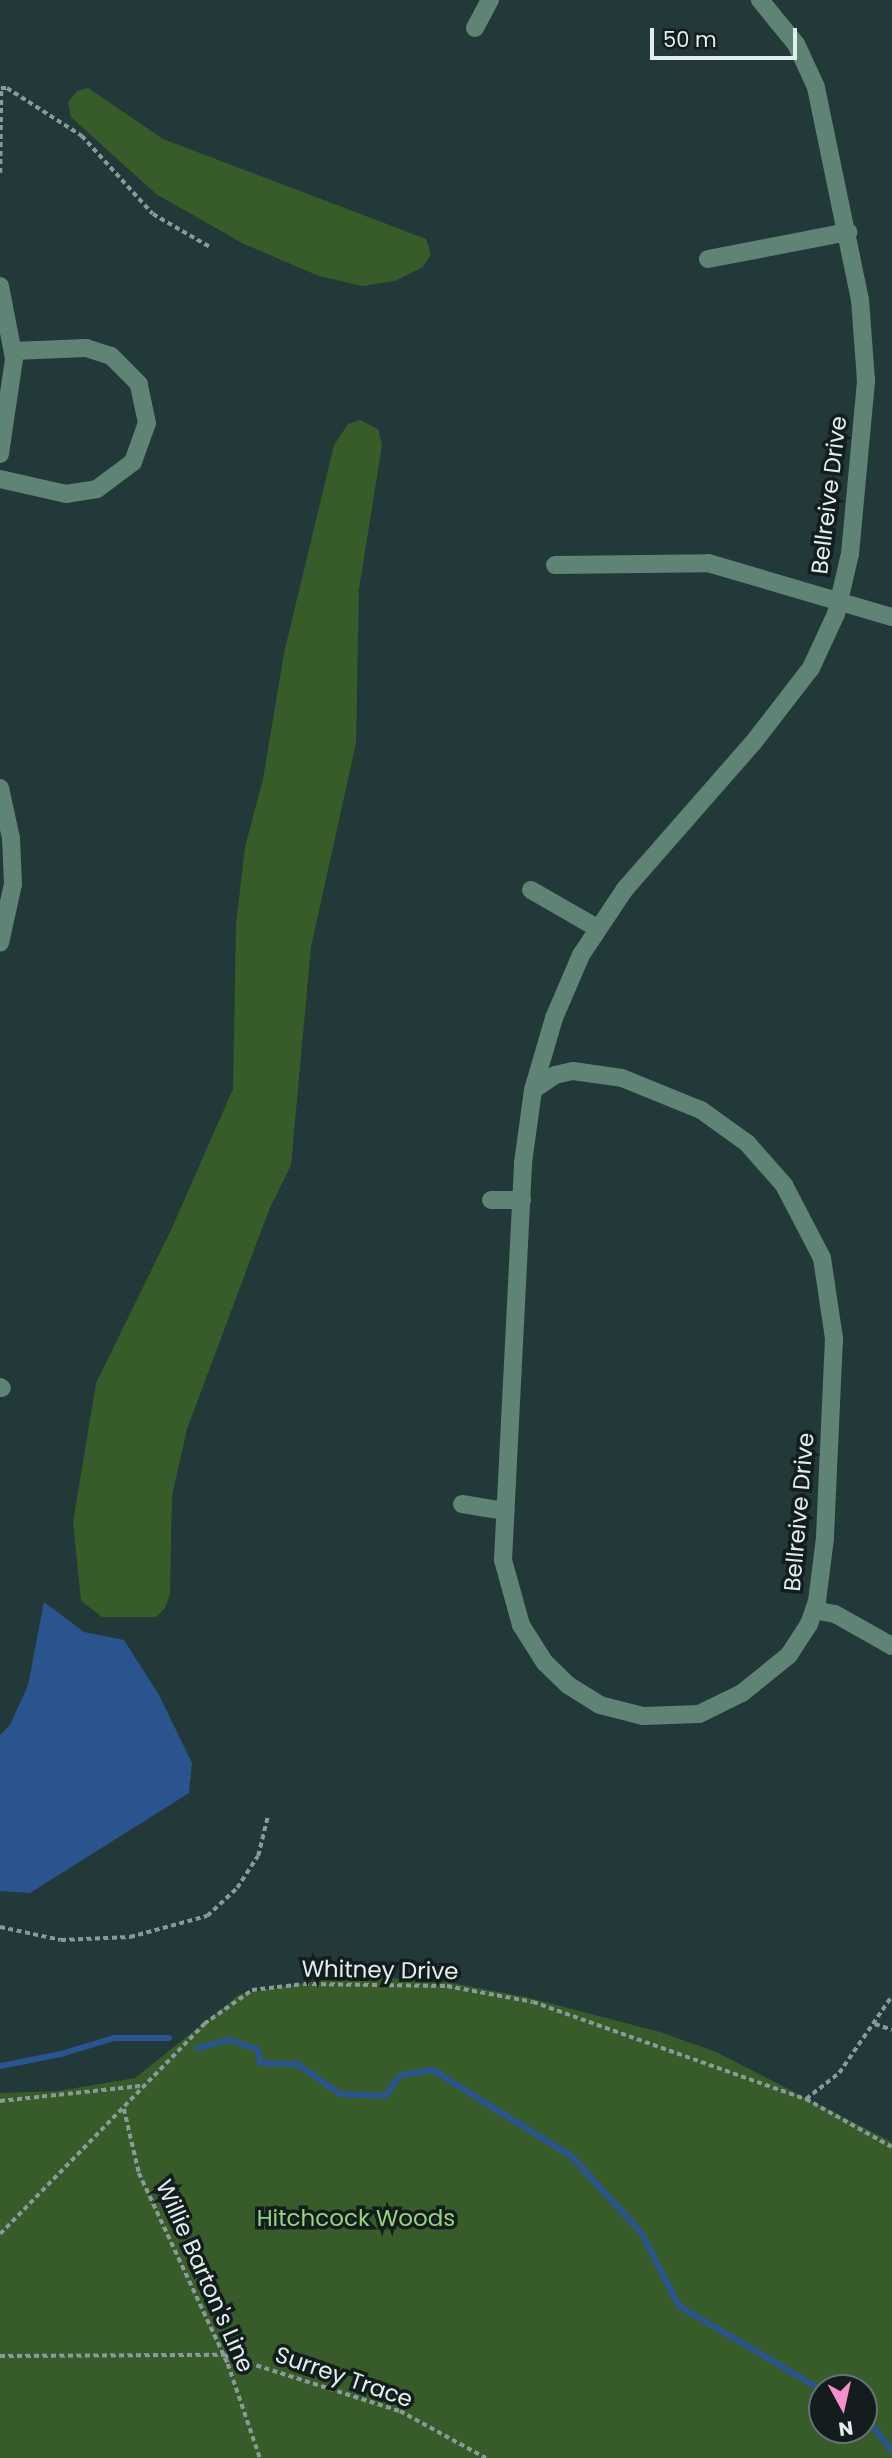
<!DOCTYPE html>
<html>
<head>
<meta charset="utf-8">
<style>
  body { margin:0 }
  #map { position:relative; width:892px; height:2458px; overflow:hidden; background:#233838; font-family:Poppins,sans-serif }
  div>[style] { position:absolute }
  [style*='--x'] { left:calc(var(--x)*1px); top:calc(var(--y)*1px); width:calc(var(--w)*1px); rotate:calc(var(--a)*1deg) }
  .green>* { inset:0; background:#385b2a }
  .water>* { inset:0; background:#2a548e }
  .stream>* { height:6px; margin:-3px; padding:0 3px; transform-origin:3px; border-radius:3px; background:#2a548e }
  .path>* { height:3.5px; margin-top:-1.75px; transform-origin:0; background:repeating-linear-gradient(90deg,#8a9a9a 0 5px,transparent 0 8.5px) }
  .minor>* { height:18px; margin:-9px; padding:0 9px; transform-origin:9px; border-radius:9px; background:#5f8374 }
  span { translate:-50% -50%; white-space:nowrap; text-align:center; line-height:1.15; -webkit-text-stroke:7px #141d1d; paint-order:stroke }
  .street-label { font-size:23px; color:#e2eeee }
  .park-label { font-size:23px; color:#94d47a }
  .north { position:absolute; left:808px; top:2374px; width:70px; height:70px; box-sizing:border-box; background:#141d1d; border:2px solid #667171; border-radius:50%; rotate:172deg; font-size:19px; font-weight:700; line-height:28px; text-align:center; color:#e2eeee }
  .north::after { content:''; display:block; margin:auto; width:24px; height:32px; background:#f98fca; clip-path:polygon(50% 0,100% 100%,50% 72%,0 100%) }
  .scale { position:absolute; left:650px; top:28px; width:147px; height:32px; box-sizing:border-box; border:4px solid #e2eeee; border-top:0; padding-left:9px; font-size:21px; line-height:24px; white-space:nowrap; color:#e2eeee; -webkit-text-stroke:5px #141d1d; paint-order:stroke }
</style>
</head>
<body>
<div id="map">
  <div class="green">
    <div style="clip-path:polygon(88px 88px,163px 139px,426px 239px,431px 254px,423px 267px,395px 281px,362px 286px,319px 276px,244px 244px,156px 194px,71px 117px,68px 102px,77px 91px)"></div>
    <div style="clip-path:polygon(360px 420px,378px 429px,382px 445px,359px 589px,356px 743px,311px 947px,291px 1165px,269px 1210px,187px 1429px,172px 1496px,170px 1594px,165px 1608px,156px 1617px,102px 1617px,81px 1601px,73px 1522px,96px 1383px,171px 1230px,233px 1089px,236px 925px,245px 847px,263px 779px,284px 653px,334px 445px,348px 424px)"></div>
    <div style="clip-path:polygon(evenodd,373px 1977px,446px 1982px,526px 1997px,660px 2032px,716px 2052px,892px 2142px,892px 2458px,0 2458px,0 2093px,58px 2091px,135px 2078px,240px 1994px,329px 1979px,373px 1977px,822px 2388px,864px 2388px,864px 2430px,822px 2430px,822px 2388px)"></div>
  </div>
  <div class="water">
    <div style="clip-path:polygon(44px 1602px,84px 1632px,124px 1640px,159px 1695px,192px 1763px,189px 1793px,30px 1893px,0 1891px,0 1735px,10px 1725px,28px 1685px)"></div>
  </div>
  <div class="stream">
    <div style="--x:197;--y:2048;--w:34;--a:-14"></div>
    <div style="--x:230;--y:2040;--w:29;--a:18"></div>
    <div style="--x:258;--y:2049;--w:14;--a:82"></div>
    <div style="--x:260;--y:2063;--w:37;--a:2"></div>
    <div style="--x:297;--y:2064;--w:52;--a:34.9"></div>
    <div style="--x:340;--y:2094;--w:45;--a:2.5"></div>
    <div style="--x:385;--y:2096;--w:26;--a:-53"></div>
    <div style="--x:401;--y:2075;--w:32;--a:-9"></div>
    <div style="--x:433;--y:2070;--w:164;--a:32"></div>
    <div style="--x:572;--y:2157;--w:102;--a:47.4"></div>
    <div style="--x:641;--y:2232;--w:83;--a:62.8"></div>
    <div style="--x:679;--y:2306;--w:166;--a:30.4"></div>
    <div style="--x:0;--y:2066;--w:62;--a:-11.1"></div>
    <div style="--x:61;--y:2054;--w:55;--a:-16.8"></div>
    <div style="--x:114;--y:2038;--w:55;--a:0"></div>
    <div style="--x:864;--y:2415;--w:46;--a:52.1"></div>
  </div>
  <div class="path">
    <div style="--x:0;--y:173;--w:85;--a:-89.3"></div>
    <div style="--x:1;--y:88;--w:6;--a:0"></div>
    <div style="--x:7;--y:88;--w:89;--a:32.6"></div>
    <div style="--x:82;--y:136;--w:105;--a:47.7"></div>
    <div style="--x:153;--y:214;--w:66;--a:30.1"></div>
    <div style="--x:0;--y:1927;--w:62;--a:12"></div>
    <div style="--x:61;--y:1940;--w:69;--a:-2.5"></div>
    <div style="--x:130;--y:1937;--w:80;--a:-15.3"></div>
    <div style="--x:207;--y:1916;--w:41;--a:-43"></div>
    <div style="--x:237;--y:1888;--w:38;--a:-57"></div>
    <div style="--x:258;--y:1856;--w:42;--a:-76.3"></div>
    <div style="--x:875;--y:2024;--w:18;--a:19"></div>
    <div style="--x:806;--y:2099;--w:42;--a:-38.2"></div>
    <div style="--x:839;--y:2073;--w:93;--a:-55.5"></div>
    <div style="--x:0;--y:2101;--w:141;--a:-6.1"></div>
    <div style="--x:124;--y:2109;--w:66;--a:76.8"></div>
    <div style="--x:139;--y:2173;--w:211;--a:65"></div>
    <div style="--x:228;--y:2364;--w:99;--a:71.2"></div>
    <div style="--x:0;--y:2234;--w:293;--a:-45.8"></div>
    <div style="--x:204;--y:2024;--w:59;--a:-35.3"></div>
    <div style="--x:252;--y:1990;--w:52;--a:-6.6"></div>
    <div style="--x:304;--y:1984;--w:143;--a:0.8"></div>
    <div style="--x:447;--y:1986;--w:87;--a:10.5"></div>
    <div style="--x:533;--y:2002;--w:290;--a:19.6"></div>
    <div style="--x:806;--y:2099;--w:98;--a:29.2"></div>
    <div style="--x:0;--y:2356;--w:224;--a:-0.3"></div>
    <div style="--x:224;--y:2355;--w:185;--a:17.7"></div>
    <div style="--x:400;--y:2411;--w:98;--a:28.7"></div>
  </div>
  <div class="minor">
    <div style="--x:475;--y:28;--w:32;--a:-62"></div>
    <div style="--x:708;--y:259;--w:143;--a:-10.9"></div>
    <div style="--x:0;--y:286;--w:74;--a:79.1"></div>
    <div style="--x:14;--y:359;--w:96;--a:98.4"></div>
    <div style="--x:0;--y:479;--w:68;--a:12.8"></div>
    <div style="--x:66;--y:494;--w:31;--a:-9"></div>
    <div style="--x:97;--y:489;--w:45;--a:-36.9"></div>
    <div style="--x:133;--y:462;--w:41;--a:-70.3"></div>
    <div style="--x:147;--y:423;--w:40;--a:-102"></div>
    <div style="--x:139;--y:384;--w:40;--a:-135"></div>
    <div style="--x:111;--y:356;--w:26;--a:-162"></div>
    <div style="--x:86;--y:348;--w:73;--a:177.6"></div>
    <div style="--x:555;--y:565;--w:153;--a:-0.7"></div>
    <div style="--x:708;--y:563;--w:192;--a:16.4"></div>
    <div style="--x:0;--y:788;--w:51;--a:77.6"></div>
    <div style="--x:11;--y:838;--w:46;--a:87.5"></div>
    <div style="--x:13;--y:884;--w:60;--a:102.4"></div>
    <div style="--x:531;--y:890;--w:76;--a:29.9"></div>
    <div style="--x:533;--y:1090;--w:27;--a:-34"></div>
    <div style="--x:555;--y:1075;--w:18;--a:-13"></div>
    <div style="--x:573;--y:1071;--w:49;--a:8.1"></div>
    <div style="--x:622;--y:1078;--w:85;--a:22.1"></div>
    <div style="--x:701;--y:1110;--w:57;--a:35.7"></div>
    <div style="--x:747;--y:1143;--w:56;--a:48.6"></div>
    <div style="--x:784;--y:1185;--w:82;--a:62.5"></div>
    <div style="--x:822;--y:1258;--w:81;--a:81.5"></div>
    <div style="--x:834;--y:1338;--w:200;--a:92.6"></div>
    <div style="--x:825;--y:1538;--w:64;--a:97.2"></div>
    <div style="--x:817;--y:1601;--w:24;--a:109"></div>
    <div style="--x:809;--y:1624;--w:37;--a:123"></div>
    <div style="--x:789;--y:1655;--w:60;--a:141"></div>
    <div style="--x:742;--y:1693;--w:48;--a:154"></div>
    <div style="--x:699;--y:1714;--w:56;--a:178"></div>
    <div style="--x:643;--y:1716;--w:44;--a:-165.7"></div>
    <div style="--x:600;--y:1705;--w:38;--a:-148"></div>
    <div style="--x:568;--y:1685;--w:32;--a:-136"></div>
    <div style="--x:545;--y:1663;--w:45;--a:-122.3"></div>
    <div style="--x:521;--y:1625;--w:67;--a:-105.5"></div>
    <div style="--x:503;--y:1560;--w:398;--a:-87.1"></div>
    <div style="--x:523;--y:1163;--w:74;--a:-82.2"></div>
    <div style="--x:533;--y:1090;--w:75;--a:-73.7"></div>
    <div style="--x:554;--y:1018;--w:69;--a:-66.8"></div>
    <div style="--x:581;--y:955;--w:79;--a:-56.3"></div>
    <div style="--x:625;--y:889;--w:194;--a:-48.8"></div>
    <div style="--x:753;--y:743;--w:95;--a:-52.3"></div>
    <div style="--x:811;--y:668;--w:60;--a:-65.2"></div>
    <div style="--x:836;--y:614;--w:62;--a:-76.9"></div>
    <div style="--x:850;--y:554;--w:174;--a:-84.7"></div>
    <div style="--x:866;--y:381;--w:81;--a:-94.2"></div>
    <div style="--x:860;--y:300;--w:217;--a:-101.7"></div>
    <div style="--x:816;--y:87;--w:47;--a:-114.9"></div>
    <div style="--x:796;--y:44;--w:57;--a:-129.3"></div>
    <div style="--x:491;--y:1200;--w:31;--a:0"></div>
    <div style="--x:0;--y:1387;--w:2;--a:27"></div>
    <div style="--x:462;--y:1504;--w:44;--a:9.2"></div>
    <div style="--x:814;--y:1610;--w:21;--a:11"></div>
    <div style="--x:835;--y:1614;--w:65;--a:29.3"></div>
  </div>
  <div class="street-label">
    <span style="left:829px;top:495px;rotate:-83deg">Bellreive Drive</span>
    <span style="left:799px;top:1512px;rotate:-85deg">Bellreive Drive</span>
    <span style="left:380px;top:1970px;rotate:1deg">Whitney Drive</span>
    <span style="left:205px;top:2276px;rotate:66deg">Willie Barton's Line</span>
    <span style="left:344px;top:2377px;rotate:19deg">Surrey Trace</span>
  </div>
  <div class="park-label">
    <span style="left:356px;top:2218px">Hitchcock Woods</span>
  </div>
  <div class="north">N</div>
  <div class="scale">50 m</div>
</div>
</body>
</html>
